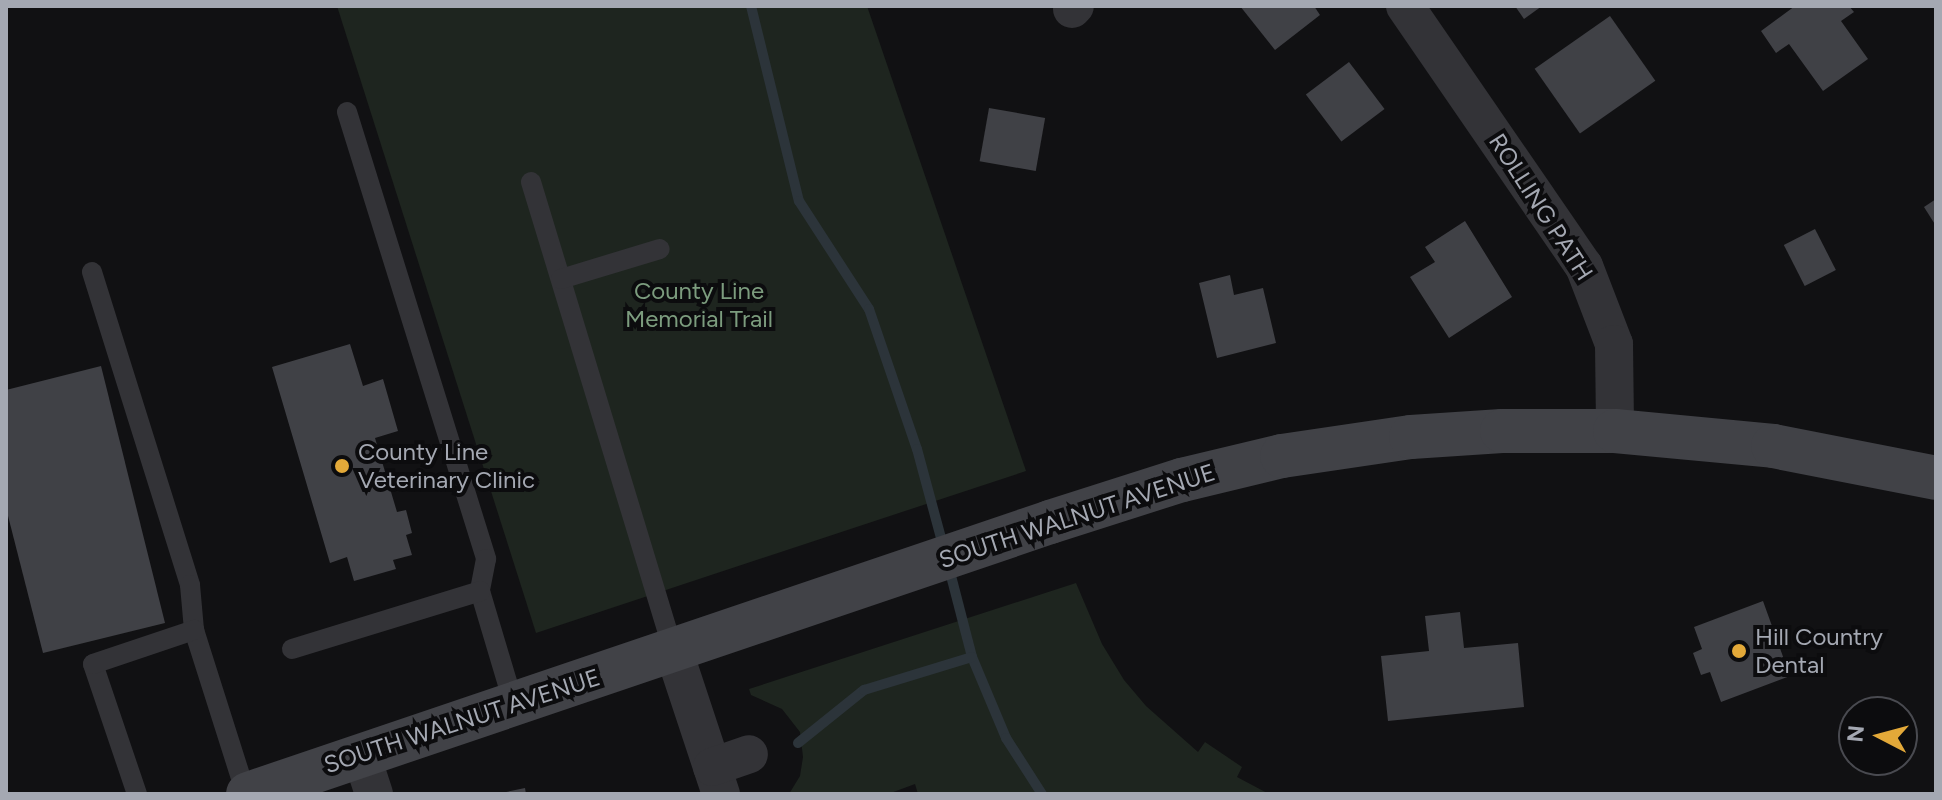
<!DOCTYPE html>
<html>
<head>
<meta charset="utf-8">
<style>
  body { margin:0 }
  #map { position:relative; width:1942px; height:800px; overflow:hidden; background:#111113; font-family:Figtree,sans-serif }
  div>[style] { position:absolute }
  [style*='--x'] { left:calc(var(--x)*1px); top:calc(var(--y)*1px); width:calc(var(--w)*1px); rotate:calc(var(--a)*1deg) }
  .green>* { inset:0; background:#1e251f }
  .stream>* { height:10px; margin:-5px; padding:0 5px; transform-origin:5px; border-radius:5px; background:#2c343a }
  .building>* { inset:0; background:#404146; transform-origin:0 0 }
  .lane>* { height:20px; margin:-10px; padding:0 10px; transform-origin:10px; border-radius:10px; background:#333337 }
  .street>* { height:38px; margin:-19px; padding:0 19px; transform-origin:19px; border-radius:19px; background:#333337 }
  .secondary>* { height:44px; margin:-22px; padding:0 22px; transform-origin:22px; border-radius:22px; background:#414247 }
  .dots>* { width:22px; height:22px; translate:-50% -50%; box-sizing:border-box; border:4px solid #0c0c0e; border-radius:50% }
  span { translate:-50% -50%; white-space:nowrap; text-align:center; line-height:1.15; -webkit-text-stroke:8px #0c0c0e; paint-order:stroke }
  .street-label { font-size:24px; color:#a4a8b2 }
  .park-label { font-size:24px; color:#7c9c7e }
  .poi-label { font-size:24px; color:#a4a8b2 }
  .left { translate:0 -50%; text-align:left }
  .frame { position:absolute; inset:0; border:8px solid #a4a8b2; pointer-events:none }
  .north { position:absolute; left:1838px; top:696px; width:80px; height:80px; box-sizing:border-box; background:#0c0c0e; border:2px solid #494a50; border-radius:50%; rotate:276deg; font-size:22px; font-weight:700; line-height:32px; text-align:center; color:#a4a8b2 }
  .north::after { content:''; display:block; margin:auto; width:28px; height:36px; background:#e3a939; clip-path:polygon(50% 0,100% 100%,50% 72%,0 100%) }
</style>
</head>
<body>
<div id="map">
  <div class="green">
    <div style="clip-path:polygon(337px 6px,867px 6px,1026px 471px,536px 633px)"></div>
    <div style="clip-path:polygon(1076px 583px,1102px 644px,1124px 680px,1146px 706px,1198px 752px,1205px 742px,1242px 767px,1237px 777px,1269px 794px,918px 794px,915px 784px,888px 794px,789px 794px,800px 776px,803px 757px,800px 732px,782px 709px,751px 695px,749px 689px)"></div>
  </div>
  <div class="stream">
    <div style="--x:751;--y:6;--w:201;--a:76.2"></div>
    <div style="--x:799;--y:201;--w:129;--a:57.1"></div>
    <div style="--x:869;--y:309;--w:148;--a:71.1"></div>
    <div style="--x:917;--y:449;--w:104;--a:74.9"></div>
    <div style="--x:949;--y:568;--w:92;--a:75.5"></div>
    <div style="--x:972;--y:657;--w:88;--a:67.2"></div>
    <div style="--x:1006;--y:738;--w:67;--a:57.3"></div>
    <div style="--x:798;--y:743;--w:85;--a:-38.8"></div>
    <div style="--x:864;--y:690;--w:113;--a:-17"></div>
  </div>
  <div class="building">
    <div style="clip-path:polygon(1240px 6px,1314px 6px,1320px 15px,1275px 50px)"></div>
    <div style="clip-path:polygon(1515px 6px,1542px 6px,1524px 19px)"></div>
    <div style="clip-path:polygon(1795px 6px,1849px 6px,1854px 12px,1841px 21px,1868px 59px,1823px 91px,1789px 44px,1776px 53px,1761px 31px)"></div>
    <div style="left:1610px;top:16px;width:79px;height:92px;rotate:55deg"></div>
    <div style="left:1349px;top:62px;width:59px;height:54px;rotate:53deg"></div>
    <div style="left:989px;top:108px;width:57px;height:54px;rotate:10deg"></div>
    <div style="clip-path:polygon(1936px 199px,1936px 226px,1924px 207px)"></div>
    <div style="clip-path:polygon(1465px 221px,1512px 297px,1449px 338px,1410px 277px,1435px 262px,1425px 247px)"></div>
    <div style="left:1815px;top:229px;width:46px;height:35px;rotate:63deg"></div>
    <div style="clip-path:polygon(1230px 275px,1234px 295px,1263px 288px,1276px 343px,1217px 358px,1199px 283px)"></div>
    <div style="clip-path:polygon(350px 344px,363px 386px,383px 379px,398px 431px,375px 438px,397px 512px,406px 510px,412px 533px,406px 535px,412px 555px,393px 560px,396px 569px,354px 581px,347px 557px,330px 563px,272px 367px)"></div>
    <div style="clip-path:polygon(101px 366px,165px 623px,43px 653px,6px 508px,6px 390px)"></div>
    <div style="clip-path:polygon(1763px 601px,1790px 676px,1721px 702px,1710px 672px,1701px 675px,1693px 653px,1702px 649px,1694px 627px)"></div>
    <div style="clip-path:polygon(1460px 612px,1464px 648px,1518px 643px,1524px 707px,1388px 721px,1381px 656px,1429px 651px,1425px 616px)"></div>
    <div style="clip-path:polygon(525px 788px,526px 794px,501px 794px,501px 793px)"></div>
  </div>
  <div class="lane">
    <div style="--x:347;--y:112;--w:468;--a:72.7"></div>
    <div style="--x:486;--y:559;--w:33;--a:101"></div>
    <div style="--x:480;--y:591;--w:116;--a:73.4"></div>
    <div style="--x:531;--y:182;--w:491;--a:73.1"></div>
    <div style="--x:92;--y:272;--w:328;--a:72.6"></div>
    <div style="--x:190;--y:585;--w:45;--a:84.9"></div>
    <div style="--x:194;--y:630;--w:172;--a:72.4"></div>
    <div style="--x:561;--y:279;--w:103;--a:-16.9"></div>
    <div style="--x:292;--y:649;--w:197;--a:-17.1"></div>
    <div style="--x:137;--y:794;--w:137;--a:-108.7"></div>
    <div style="--x:93;--y:664;--w:107;--a:-18.6"></div>
  </div>
  <div class="street">
    <div style="--x:1405;--y:6;--w:316;--a:55.5"></div>
    <div style="--x:1584;--y:266;--w:84;--a:69"></div>
    <div style="--x:1614;--y:344;--w:87;--a:89.3"></div>
    <div style="--x:1072;--y:9;--w:4;--a:-45"></div>
    <div style="--x:674;--y:652;--w:150;--a:71.7"></div>
    <div style="--x:361;--y:754;--w:42;--a:72"></div>
    <div style="--x:712;--y:767;--w:39;--a:-19"></div>
  </div>
  <div class="secondary">
    <div style="--x:248;--y:794;--w:847;--a:-18.73"></div>
    <div style="--x:1050;--y:522;--w:139;--a:-17.7"></div>
    <div style="--x:1182;--y:480;--w:103;--a:-13.5"></div>
    <div style="--x:1282;--y:456;--w:130;--a:-8.4"></div>
    <div style="--x:1411;--y:437;--w:91;--a:-3.8"></div>
    <div style="--x:1502;--y:431;--w:113;--a:0"></div>
    <div style="--x:1615;--y:431;--w:159;--a:5.4"></div>
    <div style="--x:1773;--y:446;--w:166;--a:11.1"></div>
  </div>
  <div class="dots">
    <div style="left:342px;top:466px;background:#e3a939"></div>
    <div style="left:1739px;top:651px;background:#e3a939"></div>
  </div>
  <div class="street-label">
    <span style="left:1541px;top:207px;rotate:57deg">ROLLING PATH</span>
    <span style="left:1077px;top:516px;rotate:-18deg">SOUTH WALNUT AVENUE</span>
    <span style="left:462px;top:721px;rotate:-18deg">SOUTH WALNUT AVENUE</span>
  </div>
  <div class="park-label">
    <span style="left:699px;top:305px">County Line<br>Memorial Trail</span>
  </div>
  <div class="poi-label">
    <span class="left" style="left:358px;top:466px">County Line<br>Veterinary Clinic</span>
    <span class="left" style="left:1755px;top:651px">Hill Country<br>Dental</span>
  </div>
  <div class="frame"></div>
  <div class="north">N</div>
</div>
</body>
</html>
